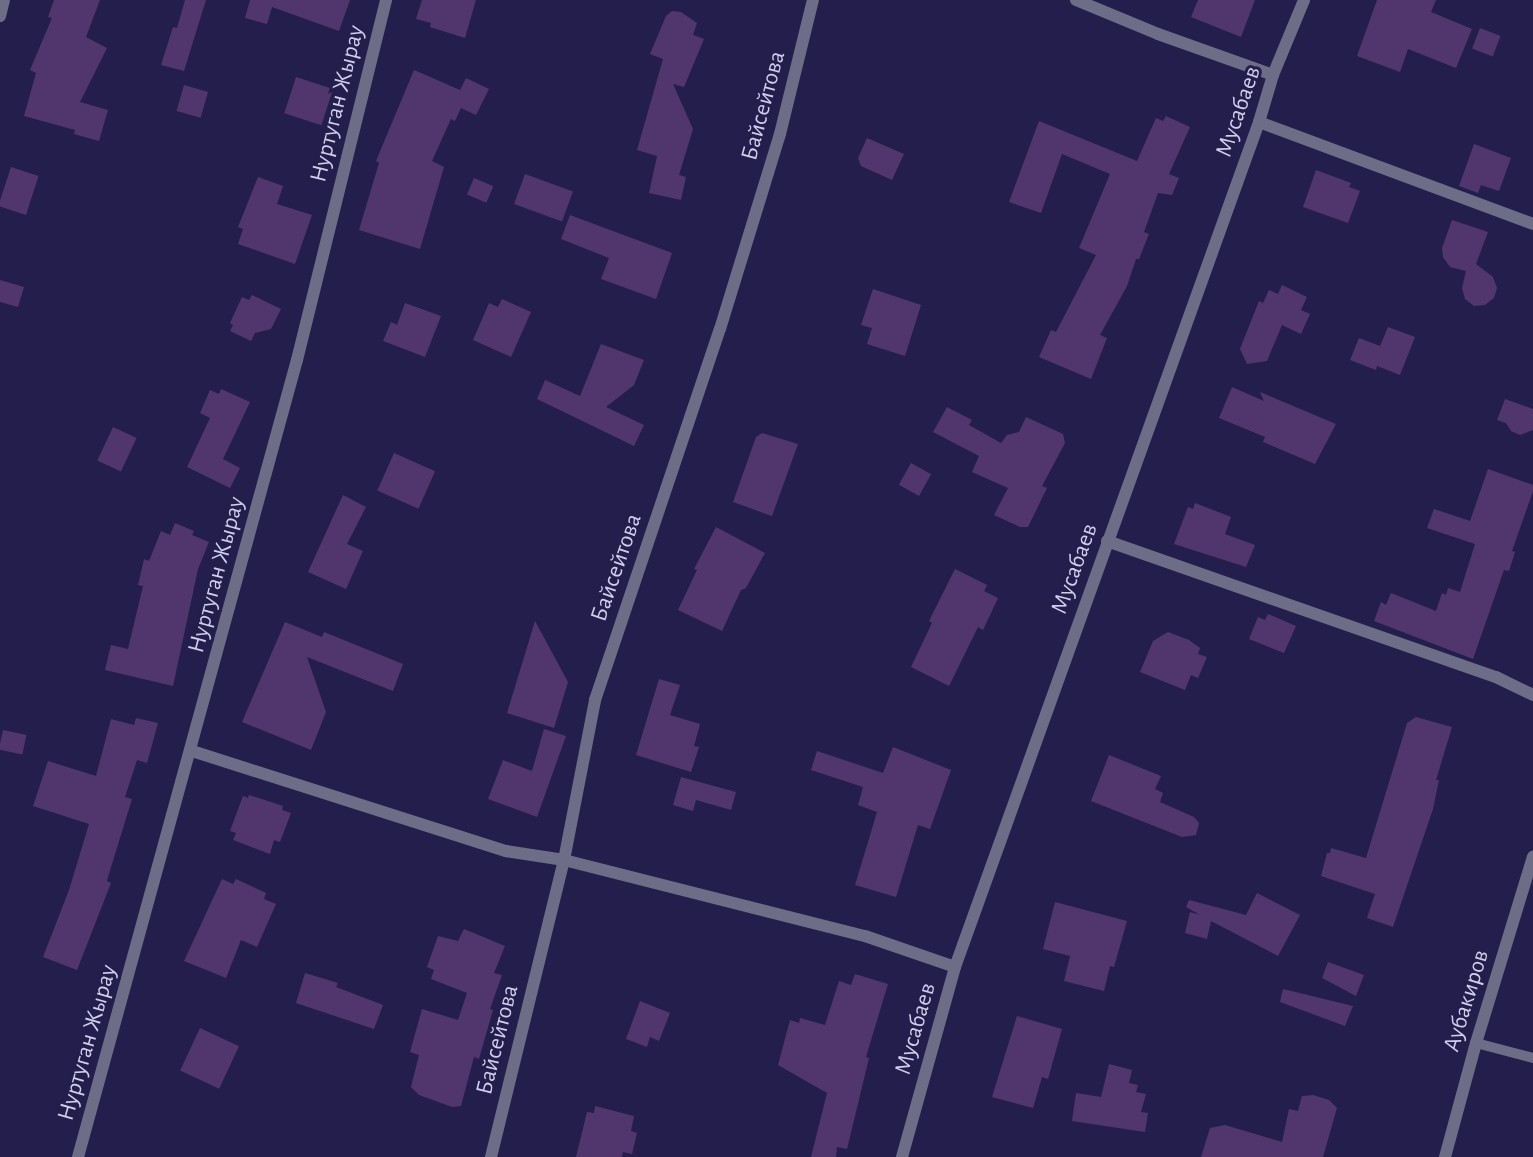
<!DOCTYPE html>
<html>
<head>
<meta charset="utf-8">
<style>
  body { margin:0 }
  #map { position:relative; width:1533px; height:1157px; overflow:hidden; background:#241e4c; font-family:"Alegreya Sans",sans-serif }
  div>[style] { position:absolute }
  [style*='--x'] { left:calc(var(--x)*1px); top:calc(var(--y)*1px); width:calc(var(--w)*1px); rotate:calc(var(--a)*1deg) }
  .building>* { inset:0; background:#51366e; transform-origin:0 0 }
  .service>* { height:10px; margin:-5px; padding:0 5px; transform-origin:5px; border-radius:5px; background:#6d6d88 }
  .minor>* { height:12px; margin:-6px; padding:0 6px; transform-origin:6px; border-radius:6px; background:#6d6d88 }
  span { translate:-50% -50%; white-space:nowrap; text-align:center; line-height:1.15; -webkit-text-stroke:6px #241e4c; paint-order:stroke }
  .street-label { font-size:24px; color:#cfcfed }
</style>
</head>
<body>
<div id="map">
  <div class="building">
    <div style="clip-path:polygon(54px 0,100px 0,86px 37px,107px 48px,80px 102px,108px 110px,99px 141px,74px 134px,75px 130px,24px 116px,36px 73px,30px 70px,52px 18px,48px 17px)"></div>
    <div style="clip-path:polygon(185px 0,206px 0,184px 71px,161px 65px,173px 27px,177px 28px)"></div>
    <div style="clip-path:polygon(250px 0,350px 0,339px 31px,272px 7px,267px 24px,245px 18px)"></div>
    <div style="clip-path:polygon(422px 0,476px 0,465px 38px,430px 27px,431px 23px,416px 19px)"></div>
    <div style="clip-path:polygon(1198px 0,1255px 0,1241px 37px,1191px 17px)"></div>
    <div style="clip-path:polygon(1377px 0,1436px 0,1431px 12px,1472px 29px,1456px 68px,1408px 49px,1400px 72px,1357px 56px)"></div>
    <div style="clip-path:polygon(672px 11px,681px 12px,697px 23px,693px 35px,704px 39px,684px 87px,673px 84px,693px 129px,679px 175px,686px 177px,681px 200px,649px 193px,657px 156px,637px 150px,663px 59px,650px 54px,666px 16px)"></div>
    <div style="left:1480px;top:28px;width:22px;height:22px;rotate:21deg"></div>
    <div style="clip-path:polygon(414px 70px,460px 90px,466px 78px,489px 89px,476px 115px,461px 108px,455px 121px,451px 119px,432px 161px,444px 167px,420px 249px,359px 230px,379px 163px,376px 161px)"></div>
    <div style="left:296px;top:77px;width:39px;height:38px;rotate:18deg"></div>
    <div style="left:184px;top:85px;width:25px;height:27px;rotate:16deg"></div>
    <div style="clip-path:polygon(1166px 116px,1190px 127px,1169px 174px,1179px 178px,1172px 195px,1158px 193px,1144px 232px,1149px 234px,1139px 259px,1136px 259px,1127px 286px,1100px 335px,1107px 338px,1091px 379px,1039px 357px,1051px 330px,1056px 332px,1096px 255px,1079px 248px,1110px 174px,1062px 154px,1041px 213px,1009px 202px,1039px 121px,1137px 161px,1156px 118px,1163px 121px)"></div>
    <div style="clip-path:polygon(867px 138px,904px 154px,892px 180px,861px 166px,858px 158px)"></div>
    <div style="clip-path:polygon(1474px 144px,1511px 158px,1499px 191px,1481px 185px,1478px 193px,1459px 186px)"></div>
    <div style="left:11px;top:167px;width:29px;height:41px;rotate:18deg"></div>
    <div style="clip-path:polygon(1316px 170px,1351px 183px,1349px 187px,1360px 191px,1348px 223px,1303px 207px)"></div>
    <div style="left:525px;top:174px;width:51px;height:32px;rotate:20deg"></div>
    <div style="clip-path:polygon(258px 177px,283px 186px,277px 204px,312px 215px,295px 264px,238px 244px,243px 229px,238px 227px)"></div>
    <div style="left:474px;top:178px;width:21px;height:18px;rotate:23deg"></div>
    <div style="clip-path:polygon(570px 215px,672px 253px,656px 299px,601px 279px,609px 258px,561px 239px)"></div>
    <div style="clip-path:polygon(1452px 220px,1488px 232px,1476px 264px,1493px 277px,1497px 288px,1494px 298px,1485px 305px,1474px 306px,1465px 299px,1462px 288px,1466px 271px,1450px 267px,1443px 257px,1442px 248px)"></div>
    <div style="clip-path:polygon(0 280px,24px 287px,18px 307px,0 302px)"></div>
    <div style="clip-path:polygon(1282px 285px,1307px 297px,1301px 310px,1310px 314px,1301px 334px,1282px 325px,1267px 361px,1247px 364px,1240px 349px,1259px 301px,1263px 303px,1269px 290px,1278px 294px)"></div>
    <div style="clip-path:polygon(873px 289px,921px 305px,905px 356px,867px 344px,872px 328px,861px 325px)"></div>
    <div style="clip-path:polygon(252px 295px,281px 309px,271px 329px,255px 333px,251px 341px,230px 331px,233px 325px,230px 323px,242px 297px,249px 300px)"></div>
    <div style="clip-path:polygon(502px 299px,531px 312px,511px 357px,473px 340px,489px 303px,498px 307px)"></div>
    <div style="clip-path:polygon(405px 303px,441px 316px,425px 357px,383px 341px,391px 322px,397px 325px)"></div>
    <div style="clip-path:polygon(1388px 327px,1415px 337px,1400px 375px,1377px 366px,1376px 370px,1350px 360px,1359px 338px,1380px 346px)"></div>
    <div style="clip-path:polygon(601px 344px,644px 360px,634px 385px,606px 407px,644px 425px,634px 446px,537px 399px,545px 380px,580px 396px)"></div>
    <div style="clip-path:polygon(1232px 387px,1264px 401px,1260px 392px,1336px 424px,1315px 464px,1263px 442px,1265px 437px,1219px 418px)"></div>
    <div style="clip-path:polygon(221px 389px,250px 402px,223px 459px,240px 468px,230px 488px,187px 467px,210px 418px,200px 413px,210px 390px,219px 394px)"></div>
    <div style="clip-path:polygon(1505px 399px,1533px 409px,1533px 430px,1520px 435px,1511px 431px,1506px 423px,1497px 420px)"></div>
    <div style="clip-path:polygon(947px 407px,972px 420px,969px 425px,1001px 443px,1007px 435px,1019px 432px,1026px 417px,1063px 434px,1065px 443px,1042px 486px,1047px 488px,1028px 527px,1020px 527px,994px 515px,1008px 488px,972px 472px,979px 456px,933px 432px)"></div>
    <div style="left:113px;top:427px;width:26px;height:37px;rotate:25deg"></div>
    <div style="clip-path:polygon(762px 433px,798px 444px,772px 516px,733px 502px,756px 437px)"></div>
    <div style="left:394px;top:453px;width:45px;height:41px;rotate:24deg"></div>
    <div style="left:911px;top:463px;width:23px;height:25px;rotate:29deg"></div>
    <div style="clip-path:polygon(1488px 469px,1533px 485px,1533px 491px,1512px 551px,1515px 552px,1509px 571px,1504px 570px,1473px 659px,1374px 621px,1381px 602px,1386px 605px,1391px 593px,1436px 611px,1442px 593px,1446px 595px,1448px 588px,1460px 592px,1475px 544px,1427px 528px,1434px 509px,1470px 521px)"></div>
    <div style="clip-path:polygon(343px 495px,366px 507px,347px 544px,363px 551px,346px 589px,308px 572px)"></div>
    <div style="clip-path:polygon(1195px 503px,1231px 517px,1225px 534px,1255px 545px,1246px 567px,1174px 544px,1188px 507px,1193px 509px)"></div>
    <div style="clip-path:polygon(175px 523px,194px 531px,192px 535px,209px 542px,198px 569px,173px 686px,105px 670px,111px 645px,128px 649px,143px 586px,138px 585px,144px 559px,149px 561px,161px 531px,170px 535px)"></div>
    <div style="clip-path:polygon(716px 527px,765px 553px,746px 588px,741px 590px,722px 631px,678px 610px,697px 570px,694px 569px)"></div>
    <div style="clip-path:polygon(955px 569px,987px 585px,984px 591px,998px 598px,983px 630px,978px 627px,949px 686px,911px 667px,932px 623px,929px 621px)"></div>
    <div style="clip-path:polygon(1268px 614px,1296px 626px,1284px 653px,1249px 639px,1258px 617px,1265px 620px)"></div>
    <div style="clip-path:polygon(535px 621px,568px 682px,554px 728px,507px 713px)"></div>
    <div style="clip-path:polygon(285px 622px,322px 637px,324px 632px,403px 664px,393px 691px,307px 657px,326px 712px,311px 750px,242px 722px)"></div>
    <div style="clip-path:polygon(1168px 632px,1189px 640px,1200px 648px,1198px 654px,1207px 657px,1198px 678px,1191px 675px,1185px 690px,1140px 672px,1153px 641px)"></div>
    <div style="clip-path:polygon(659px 679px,680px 685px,670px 715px,700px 724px,694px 746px,699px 747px,691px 772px,636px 755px)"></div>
    <div style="clip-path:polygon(1416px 717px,1452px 727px,1436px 780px,1439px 780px,1433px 809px,1393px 927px,1367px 918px,1375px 894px,1321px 876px,1327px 853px,1330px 853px,1331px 848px,1366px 858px,1407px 723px)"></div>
    <div style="clip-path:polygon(136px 718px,158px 723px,147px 763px,137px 760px,125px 797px,132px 799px,108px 877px,107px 881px,111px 883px,77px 970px,43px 957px,69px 890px,89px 824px,33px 806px,48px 761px,96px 776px,111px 719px,134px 725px)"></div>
    <div style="clip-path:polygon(544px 729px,566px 736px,537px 817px,488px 799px,503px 760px,532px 771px)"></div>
    <div style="left:3px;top:730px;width:24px;height:20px;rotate:12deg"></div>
    <div style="clip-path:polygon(893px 747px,951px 770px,930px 829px,918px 825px,896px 897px,855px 885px,877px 812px,858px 805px,863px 787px,811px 770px,817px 751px,883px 773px)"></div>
    <div style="clip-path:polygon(1109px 755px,1161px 776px,1155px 789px,1163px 793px,1160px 802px,1194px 817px,1199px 823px,1196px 835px,1182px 837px,1091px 801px)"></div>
    <div style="clip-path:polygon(681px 777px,736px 792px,731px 810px,696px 800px,693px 811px,673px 805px)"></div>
    <div style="clip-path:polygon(249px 795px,283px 806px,282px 810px,291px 813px,280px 842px,274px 840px,270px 854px,233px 840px,236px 833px,230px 831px,243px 796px,248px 798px)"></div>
    <div style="clip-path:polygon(222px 879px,233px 884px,236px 879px,266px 893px,264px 899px,276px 904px,257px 947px,241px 940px,226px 978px,184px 961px)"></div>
    <div style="clip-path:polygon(1257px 893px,1300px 915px,1278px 956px,1211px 921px,1207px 939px,1185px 933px,1190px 912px,1200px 915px,1186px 907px,1189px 900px,1246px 915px)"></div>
    <div style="clip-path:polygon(1055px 902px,1127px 921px,1114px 967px,1110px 966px,1104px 991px,1064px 981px,1070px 956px,1043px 949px)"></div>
    <div style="clip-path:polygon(464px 929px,505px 946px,494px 973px,502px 975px,490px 1009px,493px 1010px,479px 1059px,474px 1057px,461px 1106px,452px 1107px,419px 1095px,411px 1087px,419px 1055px,410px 1052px,422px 1009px,458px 1020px,467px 993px,431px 979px,434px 970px,427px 967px,438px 936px,458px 941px)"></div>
    <div style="clip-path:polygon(1328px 962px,1364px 975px,1356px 996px,1322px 978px)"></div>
    <div style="clip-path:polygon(305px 973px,338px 983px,336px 987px,383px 1005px,374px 1029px,296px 1003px)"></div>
    <div style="clip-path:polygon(855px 974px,888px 984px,866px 1057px,869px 1058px,847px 1149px,837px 1147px,836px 1157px,811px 1157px,827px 1093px,778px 1065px,790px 1020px,799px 1023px,800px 1018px,825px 1025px,839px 981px,851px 985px)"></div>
    <div style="clip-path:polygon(1283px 989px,1353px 1006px,1345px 1026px,1280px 1002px)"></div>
    <div style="clip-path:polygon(640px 1001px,670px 1013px,659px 1041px,650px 1037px,647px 1047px,626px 1039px)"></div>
    <div style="clip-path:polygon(1017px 1016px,1062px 1029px,1048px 1079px,1042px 1077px,1033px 1108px,992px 1097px)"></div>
    <div style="left:200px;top:1028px;width:43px;height:47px;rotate:25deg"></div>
    <div style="clip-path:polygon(1109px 1064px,1132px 1070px,1129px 1083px,1138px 1085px,1136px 1092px,1146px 1094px,1141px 1112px,1148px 1113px,1145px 1132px,1072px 1121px,1076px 1093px,1101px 1097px)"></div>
    <div style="clip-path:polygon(1313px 1095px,1329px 1100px,1337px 1108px,1323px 1157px,1201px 1157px,1210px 1128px,1225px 1125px,1282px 1142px,1289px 1109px,1298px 1111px,1302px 1096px)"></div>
    <div style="clip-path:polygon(595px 1106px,634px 1116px,631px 1131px,637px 1133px,632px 1154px,623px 1152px,622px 1157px,576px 1157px,587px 1112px,594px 1113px)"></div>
  </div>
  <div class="service">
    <div style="--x:1476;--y:1043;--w:59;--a:14.7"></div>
  </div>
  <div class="minor">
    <div style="--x:1076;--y:0;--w:89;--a:22.5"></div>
    <div style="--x:1158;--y:34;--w:122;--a:19.6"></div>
    <div style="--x:0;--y:16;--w:16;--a:-76"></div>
    <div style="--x:1259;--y:122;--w:292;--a:20.4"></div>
    <div style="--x:1107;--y:541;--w:412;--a:19.3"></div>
    <div style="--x:1496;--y:677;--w:41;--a:25.9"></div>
    <div style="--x:192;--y:751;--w:330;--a:17.7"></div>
    <div style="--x:506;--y:851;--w:59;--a:8.8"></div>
    <div style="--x:564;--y:860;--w:310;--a:14.2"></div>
    <div style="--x:865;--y:936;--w:95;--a:19"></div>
    <div style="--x:78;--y:1157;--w:827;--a:-74.64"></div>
    <div style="--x:297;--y:360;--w:371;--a:-76.1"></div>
    <div style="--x:491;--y:1157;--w:306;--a:-76.2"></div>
    <div style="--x:564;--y:860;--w:163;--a:-79"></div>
    <div style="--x:595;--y:700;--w:391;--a:-71.4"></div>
    <div style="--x:720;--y:329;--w:204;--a:-72.9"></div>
    <div style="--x:780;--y:134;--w:138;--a:-76.2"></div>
    <div style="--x:902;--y:1157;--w:197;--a:-74.4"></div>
    <div style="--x:955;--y:967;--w:898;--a:-70.21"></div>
    <div style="--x:1259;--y:122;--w:49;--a:-73.4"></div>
    <div style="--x:1273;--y:75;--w:81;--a:-67.5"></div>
    <div style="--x:1445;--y:1157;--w:118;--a:-74.8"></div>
    <div style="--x:1476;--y:1043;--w:195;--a:-73"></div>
  </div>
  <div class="street-label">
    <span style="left:338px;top:104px;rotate:-76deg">Нуртуган Жырау</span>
    <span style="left:764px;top:106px;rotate:-75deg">Байсейтова</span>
    <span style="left:1239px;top:112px;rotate:-71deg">Мусабаев</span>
    <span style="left:617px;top:568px;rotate:-71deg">Байсейтова</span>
    <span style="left:1075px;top:569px;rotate:-70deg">Мусабаев</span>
    <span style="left:217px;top:575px;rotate:-75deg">Нуртуган Жырау</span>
    <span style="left:1467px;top:1001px;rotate:-73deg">Аубакиров</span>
    <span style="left:916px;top:1029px;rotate:-74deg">Мусабаев</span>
    <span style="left:498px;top:1040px;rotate:-76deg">Байсейтова</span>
    <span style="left:88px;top:1043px;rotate:-74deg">Нуртуган Жырау</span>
  </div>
</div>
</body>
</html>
